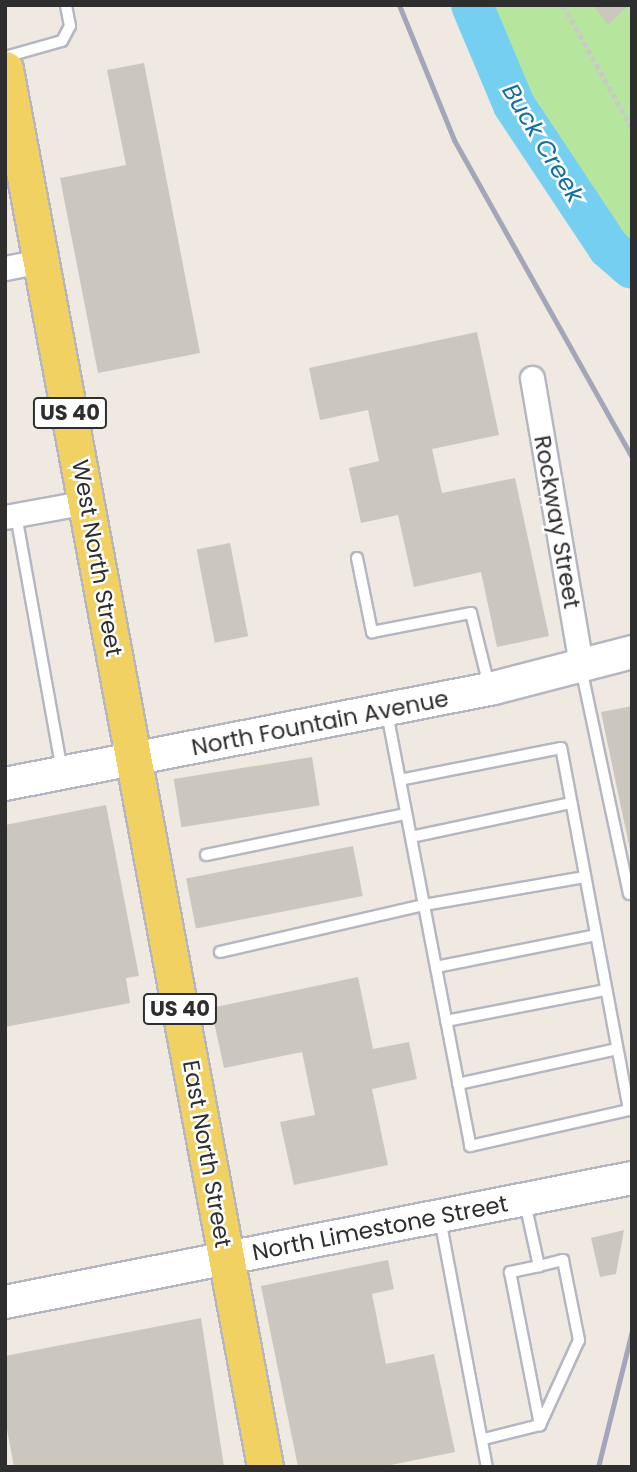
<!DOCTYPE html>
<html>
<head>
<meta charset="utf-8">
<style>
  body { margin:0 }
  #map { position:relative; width:637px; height:1472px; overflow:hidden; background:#efe9e1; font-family:Poppins,sans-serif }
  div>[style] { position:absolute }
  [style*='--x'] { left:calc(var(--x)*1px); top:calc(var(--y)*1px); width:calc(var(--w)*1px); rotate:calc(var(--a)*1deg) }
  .green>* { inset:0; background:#b6e59e }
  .river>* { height:42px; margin:-21px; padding:0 21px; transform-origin:21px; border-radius:21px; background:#75cff0 }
  .building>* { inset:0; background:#cbc7bf; transform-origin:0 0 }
  .path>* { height:4.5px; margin-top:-2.25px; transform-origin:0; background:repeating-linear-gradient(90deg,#c9c9c9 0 5px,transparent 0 8.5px) }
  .roads { filter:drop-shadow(2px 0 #b4b7c1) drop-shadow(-2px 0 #b4b7c1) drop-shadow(0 2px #b4b7c1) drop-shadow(0 -2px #b4b7c1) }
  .lane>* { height:10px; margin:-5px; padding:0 5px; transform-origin:5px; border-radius:5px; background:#fff }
  .street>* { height:23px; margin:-11.5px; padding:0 11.5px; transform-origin:11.5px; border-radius:11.5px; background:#fff }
  .secondary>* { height:32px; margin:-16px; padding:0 16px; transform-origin:16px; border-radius:16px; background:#fff }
  .primary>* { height:35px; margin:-17.5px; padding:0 17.5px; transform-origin:17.5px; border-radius:17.5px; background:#f2d163 }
  .rail>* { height:5px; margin:-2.5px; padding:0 2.5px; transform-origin:2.5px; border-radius:2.5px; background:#a3a6b8 }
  span { translate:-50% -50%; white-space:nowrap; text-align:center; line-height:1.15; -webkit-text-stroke:5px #fff; paint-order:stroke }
  .shield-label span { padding:2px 5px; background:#fff; border:2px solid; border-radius:5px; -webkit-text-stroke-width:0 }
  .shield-label { font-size:21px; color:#2e2e2e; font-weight:700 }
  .street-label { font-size:23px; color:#2e2e2e }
  .water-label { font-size:24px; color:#0d6fa3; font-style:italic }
  .frame { position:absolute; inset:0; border:7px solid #2e2e2e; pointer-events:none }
</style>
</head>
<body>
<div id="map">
  <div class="green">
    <div style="clip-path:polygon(490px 5px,632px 5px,632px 249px,522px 79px)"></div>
  </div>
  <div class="river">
    <div style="--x:472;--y:5;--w:108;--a:67.2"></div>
    <div style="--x:514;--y:105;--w:172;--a:56.4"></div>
    <div style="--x:609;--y:248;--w:30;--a:41"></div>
  </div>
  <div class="building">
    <div style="clip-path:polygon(593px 5px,629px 5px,608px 25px)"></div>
    <div style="clip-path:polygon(144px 63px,200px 353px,98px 373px,60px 178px,126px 165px,107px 70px)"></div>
    <div style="clip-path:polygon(477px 332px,499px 435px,432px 449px,442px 493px,515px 478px,549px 636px,497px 647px,481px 572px,414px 587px,398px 515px,361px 523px,349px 468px,379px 461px,368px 410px,320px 420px,309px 368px)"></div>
    <div style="left:230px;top:543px;width:95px;height:34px;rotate:79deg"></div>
    <div style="clip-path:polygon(632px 706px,632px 855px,631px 855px,601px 712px)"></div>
    <div style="left:312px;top:757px;width:49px;height:140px;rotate:81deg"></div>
    <div style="clip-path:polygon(106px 805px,139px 976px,126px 978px,130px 1003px,5px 1027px,5px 825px)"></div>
    <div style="left:353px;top:846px;width:51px;height:170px;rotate:79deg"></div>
    <div style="clip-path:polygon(358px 977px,373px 1049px,409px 1042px,417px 1079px,372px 1089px,388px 1165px,294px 1185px,280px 1122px,315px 1115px,302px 1052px,224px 1068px,211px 1008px)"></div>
    <div style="clip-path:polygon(624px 1230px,616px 1274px,600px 1277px,591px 1238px)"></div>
    <div style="clip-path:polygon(388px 1260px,394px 1289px,372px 1294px,386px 1364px,434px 1354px,455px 1452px,381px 1467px,298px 1467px,261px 1286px)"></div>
    <div style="clip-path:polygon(201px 1318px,224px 1467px,14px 1467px,5px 1419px,5px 1356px)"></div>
  </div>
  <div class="path">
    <div style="--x:563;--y:5;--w:141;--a:60.7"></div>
  </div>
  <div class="roads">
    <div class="lane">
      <div style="--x:5;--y:57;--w:59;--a:-15.7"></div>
      <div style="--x:62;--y:41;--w:17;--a:-62"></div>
      <div style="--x:70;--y:26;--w:21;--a:-101"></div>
      <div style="--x:16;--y:515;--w:259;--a:79.8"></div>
      <div style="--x:357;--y:558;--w:76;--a:78.5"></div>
      <div style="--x:372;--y:632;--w:101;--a:-10.9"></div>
      <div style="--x:471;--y:613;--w:75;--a:76.1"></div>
      <div style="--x:581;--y:668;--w:231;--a:78"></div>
      <div style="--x:387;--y:713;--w:441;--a:79.1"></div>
      <div style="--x:470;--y:1146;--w:163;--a:-12.8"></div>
      <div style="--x:629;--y:1110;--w:368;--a:-100.6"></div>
      <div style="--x:561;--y:748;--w:164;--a:168.8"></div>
      <div style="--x:411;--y:837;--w:164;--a:-12"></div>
      <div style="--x:206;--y:855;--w:204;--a:-11.6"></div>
      <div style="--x:220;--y:952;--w:209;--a:-13"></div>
      <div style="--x:424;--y:905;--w:163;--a:-9.9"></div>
      <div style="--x:436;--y:967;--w:163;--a:-11.3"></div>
      <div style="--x:446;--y:1021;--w:163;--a:-11"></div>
      <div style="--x:458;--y:1084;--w:163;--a:-12.4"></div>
      <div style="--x:525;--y:1203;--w:65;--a:77.5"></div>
      <div style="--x:539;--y:1266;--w:30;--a:168"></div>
      <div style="--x:510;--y:1272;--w:156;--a:78.9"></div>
      <div style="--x:440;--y:1219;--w:252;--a:79.3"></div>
      <div style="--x:539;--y:1266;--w:25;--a:-14"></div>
      <div style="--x:563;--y:1260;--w:82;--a:78.7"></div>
      <div style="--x:579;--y:1340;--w:94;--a:114.6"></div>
      <div style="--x:484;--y:1439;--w:58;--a:-14"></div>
    </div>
    <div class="street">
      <div style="--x:5;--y:268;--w:38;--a:-11"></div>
      <div style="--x:532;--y:378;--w:291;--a:80.3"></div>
      <div style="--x:5;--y:517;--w:83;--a:-10.4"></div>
    </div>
    <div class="secondary">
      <div style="--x:5;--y:784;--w:498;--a:-11.1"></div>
      <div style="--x:494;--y:688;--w:143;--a:-14.6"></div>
      <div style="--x:5;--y:1302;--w:639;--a:-11.19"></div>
    </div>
    <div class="primary">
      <div style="--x:5;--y:69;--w:1422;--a:79.46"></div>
    </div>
  </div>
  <div class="rail">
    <div style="--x:399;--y:5;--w:146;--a:67.8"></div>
    <div style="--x:454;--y:140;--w:364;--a:60.7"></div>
    <div style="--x:598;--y:1467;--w:140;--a:-76"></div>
  </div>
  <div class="shield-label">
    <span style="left:70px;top:413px">US 40</span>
    <span style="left:180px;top:1009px">US 40</span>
  </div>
  <div class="street-label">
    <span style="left:557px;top:522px;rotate:80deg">Rockway Street</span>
    <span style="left:97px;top:558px;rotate:80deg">West North Street</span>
    <span style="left:320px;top:723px;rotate:-11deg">North Fountain Avenue</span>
    <span style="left:207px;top:1154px;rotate:80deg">East North Street</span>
    <span style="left:380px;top:1228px;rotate:-11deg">North Limestone Street</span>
  </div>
  <div class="water-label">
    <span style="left:543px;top:143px;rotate:59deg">Buck Creek</span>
  </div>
  <div class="frame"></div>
</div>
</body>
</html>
